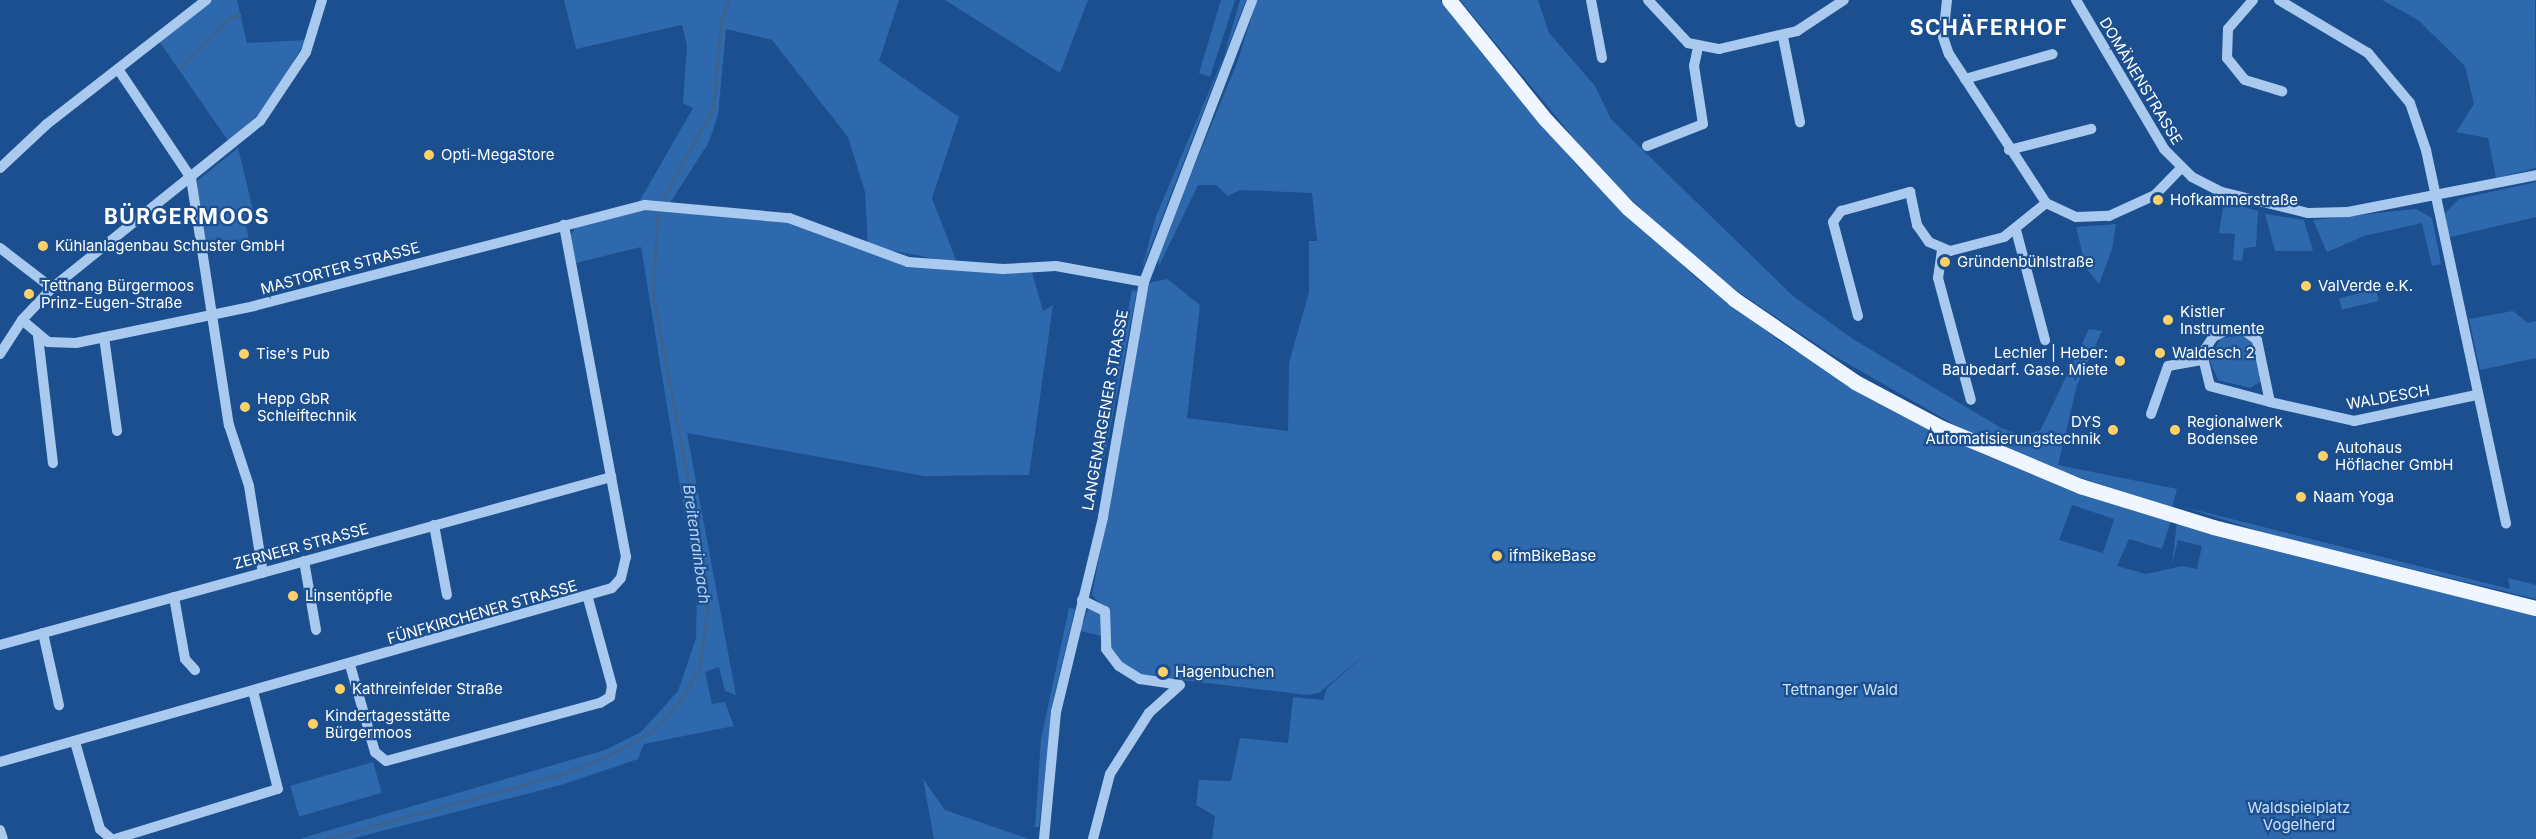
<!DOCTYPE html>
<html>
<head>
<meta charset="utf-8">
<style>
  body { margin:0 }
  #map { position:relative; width:2536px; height:839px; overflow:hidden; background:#1b4f8f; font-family:Inter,sans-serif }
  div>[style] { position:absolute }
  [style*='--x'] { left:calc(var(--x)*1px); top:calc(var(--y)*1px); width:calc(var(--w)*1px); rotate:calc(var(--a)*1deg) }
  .green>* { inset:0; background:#2e69ad; transform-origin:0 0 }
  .stream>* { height:3px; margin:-1.5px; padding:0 1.5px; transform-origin:1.5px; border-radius:1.5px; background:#3c6290 }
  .minor>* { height:10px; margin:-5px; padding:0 5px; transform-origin:5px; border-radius:5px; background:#a9c9ee }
  .major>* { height:15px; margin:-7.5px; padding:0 7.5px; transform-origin:7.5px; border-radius:7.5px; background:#f0f6ff }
  .dots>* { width:16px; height:16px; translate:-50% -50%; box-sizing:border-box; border:3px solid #1b4f8f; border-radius:50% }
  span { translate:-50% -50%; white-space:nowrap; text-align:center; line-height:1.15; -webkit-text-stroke:4.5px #1b4f8f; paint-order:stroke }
  .street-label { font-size:15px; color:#fff }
  .poi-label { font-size:15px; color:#fff }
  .left { translate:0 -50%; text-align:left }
  .right { translate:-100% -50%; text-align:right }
  .park-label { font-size:15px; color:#cfe3fa }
  .water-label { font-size:16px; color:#b5d3f5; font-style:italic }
  .district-label { font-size:21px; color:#fff; font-weight:700; letter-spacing:1.5px }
</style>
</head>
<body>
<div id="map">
  <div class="green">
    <div style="clip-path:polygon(211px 0,237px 0,247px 43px,306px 40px,267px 106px,229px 142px,159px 41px)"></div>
    <div style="clip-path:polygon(564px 0,899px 0,879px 61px,959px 117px,932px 198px,957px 263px,868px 246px,865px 192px,848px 137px,772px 40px,726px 29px,718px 115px,709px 142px,670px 203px,639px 202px,693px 108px,683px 103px,687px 46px,682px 25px,576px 49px)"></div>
    <div style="clip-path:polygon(945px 0,1088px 0,1060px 73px)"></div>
    <div style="clip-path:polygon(1221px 0,1235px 0,1210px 77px,1199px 73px)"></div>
    <div style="clip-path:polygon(1240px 0,1246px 0,1141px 272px,1156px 216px,1224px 56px)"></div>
    <div style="clip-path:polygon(evenodd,1257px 0,1440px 0,1579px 168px,1696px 278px,1778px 340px,1902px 415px,1985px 455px,2171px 520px,2162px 549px,2129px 539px,2117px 566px,2146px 574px,2182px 566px,2197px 569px,2202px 546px,2178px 540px,2172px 564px,2177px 522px,2536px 613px,2536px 839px,1212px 839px,1215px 816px,1196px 805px,1199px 780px,1231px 781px,1240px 738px,1288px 743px,1293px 697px,1323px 700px,1327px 688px,1368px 652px,1319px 693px,1307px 695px,1139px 675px,1123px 666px,1111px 648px,1107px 610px,1092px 595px,1149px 283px,1167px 279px,1200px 305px,1187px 418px,1288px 431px,1289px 363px,1309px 292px,1309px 241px,1317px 241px,1312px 193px,1240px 190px,1228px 196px,1216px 185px,1198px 185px,1159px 266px,1158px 254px,1237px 63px,1257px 0,2072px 505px,2114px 519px,2103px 553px,2059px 540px,2072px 505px)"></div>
    <div style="clip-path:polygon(1460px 0,1538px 0,1549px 33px,1595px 86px,1611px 119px,1793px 296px,1853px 339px,2001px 428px,2022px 435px,2040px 431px,2089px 329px,2102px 331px,2077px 385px,2058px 465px,2177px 489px,2172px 508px,2045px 466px,1955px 425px,1831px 354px,1740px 293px,1676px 243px,1595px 164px)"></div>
    <div style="clip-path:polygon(2382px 0,2535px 0,2536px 168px,2496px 178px,2488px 138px,2456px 132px,2474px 104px,2465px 66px,2418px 20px)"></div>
    <div style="clip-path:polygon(238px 148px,254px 214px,244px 216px,249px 240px,204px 247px,197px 181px)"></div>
    <div style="clip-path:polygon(2536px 182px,2536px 217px,2446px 238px,2445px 213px,2459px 199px)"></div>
    <div style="clip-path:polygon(2224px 201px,2258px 211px,2256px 247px,2244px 248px,2242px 261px,2233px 260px,2235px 234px,2219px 233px)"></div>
    <div style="clip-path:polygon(644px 208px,790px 221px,887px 259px,1032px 272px,1043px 311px,1053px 305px,1029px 475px,924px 476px,687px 433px,736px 695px,725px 691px,719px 667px,705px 672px,712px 704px,725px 702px,734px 726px,644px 744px,638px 759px,561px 785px,351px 839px,299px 839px,605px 750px,641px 732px,678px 691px,696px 638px,697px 590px,641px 247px,576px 263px,571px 236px,576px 225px)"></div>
    <div style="clip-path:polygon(2416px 209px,2432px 218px,2441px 264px,2432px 266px,2422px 223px,2364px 236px,2327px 252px,2313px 220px)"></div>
    <div style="clip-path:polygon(2265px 214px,2304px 220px,2313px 251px,2275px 251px)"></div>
    <div style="clip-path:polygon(2116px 224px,2112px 249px,2099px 284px,2086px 268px,2076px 227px)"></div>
    <div style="left:2376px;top:289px;width:12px;height:38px;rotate:76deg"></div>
    <div style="left:1132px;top:290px;width:5px;height:198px;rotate:11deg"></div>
    <div style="clip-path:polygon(2513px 311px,2528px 323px,2536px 321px,2536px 358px,2480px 370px,2469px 319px)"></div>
    <div style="clip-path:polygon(2244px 335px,2253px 344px,2263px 380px,2250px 388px,2218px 380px,2209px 359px,2221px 338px)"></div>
    <div style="clip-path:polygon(2180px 506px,2510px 589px,2508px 578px,2536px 585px,2536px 599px,2269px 534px)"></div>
    <div style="clip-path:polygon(1089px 607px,1103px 612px,1102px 636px,1080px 631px)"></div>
    <div style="clip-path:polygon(1069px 608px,1075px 609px,1054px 697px,1039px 827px,1035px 827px,1041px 739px)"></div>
    <div style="left:373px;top:762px;width:32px;height:86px;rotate:74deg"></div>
    <div style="clip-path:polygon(923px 779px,945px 810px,1029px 839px,934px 839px)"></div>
  </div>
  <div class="stream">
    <div style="--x:179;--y:68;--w:68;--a:-45"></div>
    <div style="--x:227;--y:20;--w:14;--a:-25"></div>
    <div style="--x:663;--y:198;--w:103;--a:-60.9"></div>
    <div style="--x:713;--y:108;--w:87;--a:-84.7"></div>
    <div style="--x:721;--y:21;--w:22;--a:-69"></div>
    <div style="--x:326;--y:839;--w:242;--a:-15.4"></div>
    <div style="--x:559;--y:775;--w:53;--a:-21.2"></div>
    <div style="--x:608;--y:756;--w:52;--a:-30"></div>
    <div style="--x:653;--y:730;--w:46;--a:-47.6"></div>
    <div style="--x:684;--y:696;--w:35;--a:-63"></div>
    <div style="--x:700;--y:665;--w:54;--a:-82.6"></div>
    <div style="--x:707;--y:611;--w:51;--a:-94.5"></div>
    <div style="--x:703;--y:560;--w:269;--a:-100.7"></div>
    <div style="--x:653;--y:296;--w:80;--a:-87.1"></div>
  </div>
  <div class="minor">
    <div style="--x:1591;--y:0;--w:59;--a:79.3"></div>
    <div style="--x:1648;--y:0;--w:59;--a:47.1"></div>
    <div style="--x:1688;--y:43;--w:32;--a:11"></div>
    <div style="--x:1719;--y:49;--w:80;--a:-13"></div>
    <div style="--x:1797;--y:31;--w:56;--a:-33.4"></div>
    <div style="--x:1947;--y:0;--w:37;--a:96"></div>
    <div style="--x:1943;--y:37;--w:18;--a:71"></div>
    <div style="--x:1949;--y:54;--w:178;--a:56.9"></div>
    <div style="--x:2046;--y:203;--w:33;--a:25"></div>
    <div style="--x:2076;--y:217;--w:33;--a:-2"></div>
    <div style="--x:2109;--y:216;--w:51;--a:-24.5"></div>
    <div style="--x:2155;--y:195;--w:36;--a:-46"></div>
    <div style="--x:2076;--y:0;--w:173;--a:59.4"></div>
    <div style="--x:2164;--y:149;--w:40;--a:45"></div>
    <div style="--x:2192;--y:177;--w:34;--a:27"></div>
    <div style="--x:2222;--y:192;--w:89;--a:13.7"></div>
    <div style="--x:2308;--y:213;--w:40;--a:-1.4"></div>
    <div style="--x:2348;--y:212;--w:192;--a:-11.1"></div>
    <div style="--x:2253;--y:0;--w:38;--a:131"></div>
    <div style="--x:2228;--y:29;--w:29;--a:92"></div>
    <div style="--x:2227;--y:58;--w:28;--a:51"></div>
    <div style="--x:2245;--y:80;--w:39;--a:17"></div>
    <div style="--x:2279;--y:0;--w:104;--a:30.8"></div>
    <div style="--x:2368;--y:53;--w:65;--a:50"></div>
    <div style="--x:2410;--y:103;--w:50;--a:71.2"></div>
    <div style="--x:2426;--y:150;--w:382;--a:77.9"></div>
    <div style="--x:1783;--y:37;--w:87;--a:78.7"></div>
    <div style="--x:118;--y:69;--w:131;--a:56.2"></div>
    <div style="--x:191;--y:178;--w:250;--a:81.3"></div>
    <div style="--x:229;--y:425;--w:64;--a:71.8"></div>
    <div style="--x:249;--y:486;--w:88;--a:80.9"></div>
    <div style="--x:1965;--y:79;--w:91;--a:-15.9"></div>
    <div style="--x:1647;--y:146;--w:60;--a:-21.4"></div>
    <div style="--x:1703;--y:124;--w:59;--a:-98.8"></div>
    <div style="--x:1694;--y:66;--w:19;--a:-78"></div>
    <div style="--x:2009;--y:150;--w:85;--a:-14.4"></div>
    <div style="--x:0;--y:168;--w:64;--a:-43.1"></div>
    <div style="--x:47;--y:124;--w:202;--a:-37.9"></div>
    <div style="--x:2016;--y:230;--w:114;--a:75.2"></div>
    <div style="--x:0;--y:248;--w:66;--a:37.6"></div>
    <div style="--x:1942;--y:250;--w:28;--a:98"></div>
    <div style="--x:1938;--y:278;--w:126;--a:74.9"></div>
    <div style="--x:1858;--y:316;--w:97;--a:-104.9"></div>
    <div style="--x:1833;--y:222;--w:14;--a:-54"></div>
    <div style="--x:1841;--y:211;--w:72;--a:-15.4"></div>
    <div style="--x:1910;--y:192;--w:34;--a:78"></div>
    <div style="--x:1917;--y:225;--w:21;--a:55"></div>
    <div style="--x:1929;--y:242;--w:23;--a:23"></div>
    <div style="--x:1950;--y:251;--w:56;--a:-14.5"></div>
    <div style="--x:2004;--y:237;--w:54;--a:-39"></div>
    <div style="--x:22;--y:320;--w:34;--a:40"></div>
    <div style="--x:48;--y:342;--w:28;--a:2"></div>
    <div style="--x:76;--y:343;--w:182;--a:-11.7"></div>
    <div style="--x:254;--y:306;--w:404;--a:-14.5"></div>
    <div style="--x:645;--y:205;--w:145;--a:5.2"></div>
    <div style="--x:789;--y:218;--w:127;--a:20.3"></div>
    <div style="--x:908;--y:262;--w:95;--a:4.2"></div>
    <div style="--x:1003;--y:269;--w:53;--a:-3.2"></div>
    <div style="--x:1056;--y:266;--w:89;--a:10.3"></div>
    <div style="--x:2229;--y:329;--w:16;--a:7"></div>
    <div style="--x:2245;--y:331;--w:15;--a:37"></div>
    <div style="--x:2257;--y:340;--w:63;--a:78.2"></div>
    <div style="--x:2270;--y:402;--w:62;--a:-165.1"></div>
    <div style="--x:2210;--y:386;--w:33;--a:-104"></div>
    <div style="--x:2202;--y:354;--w:20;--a:-57"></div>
    <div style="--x:2213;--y:337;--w:18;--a:-27"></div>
    <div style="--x:38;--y:336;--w:128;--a:83.3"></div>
    <div style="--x:104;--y:337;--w:95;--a:82.1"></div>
    <div style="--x:0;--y:354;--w:40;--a:-57.1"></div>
    <div style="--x:22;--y:320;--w:44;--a:-46.8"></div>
    <div style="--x:52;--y:288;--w:267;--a:-38.8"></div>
    <div style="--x:260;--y:121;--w:83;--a:-56.3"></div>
    <div style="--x:306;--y:52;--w:54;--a:-72.9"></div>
    <div style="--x:2270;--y:402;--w:86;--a:12.7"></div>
    <div style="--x:2354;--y:421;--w:125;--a:-12"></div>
    <div style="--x:2151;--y:414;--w:51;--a:-70.5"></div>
    <div style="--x:2168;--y:366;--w:34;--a:-10"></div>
    <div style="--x:434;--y:525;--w:71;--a:79.5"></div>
    <div style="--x:304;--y:561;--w:70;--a:80.1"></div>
    <div style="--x:174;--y:597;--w:63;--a:79.9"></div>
    <div style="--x:185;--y:659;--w:15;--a:48"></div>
    <div style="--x:1082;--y:600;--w:25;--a:26"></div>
    <div style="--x:1105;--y:611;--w:38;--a:88"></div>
    <div style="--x:1106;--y:649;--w:21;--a:53"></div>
    <div style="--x:1119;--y:666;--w:25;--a:32"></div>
    <div style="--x:1140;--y:679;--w:40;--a:8.5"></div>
    <div style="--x:1180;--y:685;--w:42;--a:137.9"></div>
    <div style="--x:1149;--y:713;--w:72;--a:122.6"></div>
    <div style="--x:1110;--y:774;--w:67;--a:104.7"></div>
    <div style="--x:43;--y:633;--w:74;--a:77.5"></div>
    <div style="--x:0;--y:645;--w:634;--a:-15.37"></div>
    <div style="--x:350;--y:665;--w:91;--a:74"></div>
    <div style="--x:375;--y:752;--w:14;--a:39"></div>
    <div style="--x:386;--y:761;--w:222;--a:-15.2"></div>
    <div style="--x:600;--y:703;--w:12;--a:-31"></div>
    <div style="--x:610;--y:697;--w:11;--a:-80"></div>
    <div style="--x:612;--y:686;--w:91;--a:-105.3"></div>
    <div style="--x:75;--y:742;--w:91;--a:74"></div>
    <div style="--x:100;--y:829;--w:15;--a:42"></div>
    <div style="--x:0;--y:762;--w:636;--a:-15.87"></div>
    <div style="--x:612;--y:588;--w:13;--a:-48"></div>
    <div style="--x:621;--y:578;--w:22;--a:-77"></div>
    <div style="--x:626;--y:557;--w:338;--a:-100.6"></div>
    <div style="--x:0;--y:830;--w:9;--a:72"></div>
    <div style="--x:115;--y:839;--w:170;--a:-17.1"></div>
    <div style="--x:278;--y:789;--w:101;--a:-104.3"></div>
    <div style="--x:1044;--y:839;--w:128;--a:-84.6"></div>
    <div style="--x:1056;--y:712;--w:201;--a:-76.4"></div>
    <div style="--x:1103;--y:517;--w:239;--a:-80.1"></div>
    <div style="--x:1144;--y:282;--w:302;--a:-69"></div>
  </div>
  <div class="major">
    <div style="--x:1449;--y:0;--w:154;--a:51.1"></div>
    <div style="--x:1546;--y:120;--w:120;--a:47"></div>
    <div style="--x:1628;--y:208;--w:140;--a:40.6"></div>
    <div style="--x:1734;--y:299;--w:147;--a:34.4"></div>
    <div style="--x:1855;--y:382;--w:98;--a:27.9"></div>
    <div style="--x:1942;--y:428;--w:150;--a:22.8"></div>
    <div style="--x:2080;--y:486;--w:139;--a:17.1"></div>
    <div style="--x:2213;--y:527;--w:333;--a:14.1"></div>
  </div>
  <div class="dots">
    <div style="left:429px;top:155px;background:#ffd166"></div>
    <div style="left:2158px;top:200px;background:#ffd166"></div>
    <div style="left:43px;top:246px;background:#ffd166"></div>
    <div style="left:1945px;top:262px;background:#ffd166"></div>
    <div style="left:2306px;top:286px;background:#ffd166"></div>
    <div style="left:29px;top:294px;background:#ffd166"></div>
    <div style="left:2168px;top:320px;background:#ffd166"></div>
    <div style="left:2160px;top:353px;background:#ffd166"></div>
    <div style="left:244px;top:354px;background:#ffd166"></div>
    <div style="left:2120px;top:361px;background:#ffd166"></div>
    <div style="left:245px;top:407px;background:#ffd166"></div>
    <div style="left:2113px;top:430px;background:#ffd166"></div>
    <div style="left:2175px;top:430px;background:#ffd166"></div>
    <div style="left:2323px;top:456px;background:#ffd166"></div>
    <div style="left:2301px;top:497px;background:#ffd166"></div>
    <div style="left:1497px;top:556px;background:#ffd166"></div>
    <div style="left:293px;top:596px;background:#ffd166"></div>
    <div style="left:1163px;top:672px;background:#ffd166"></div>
    <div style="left:340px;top:689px;background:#ffd166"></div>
    <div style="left:313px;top:724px;background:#ffd166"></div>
  </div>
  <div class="street-label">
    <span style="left:2141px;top:81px;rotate:59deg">DOMÄNENSTRASSE</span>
    <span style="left:340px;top:268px;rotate:-15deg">MASTORTER STRASSE</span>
    <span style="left:2388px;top:397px;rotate:-10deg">WALDESCH</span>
    <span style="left:1105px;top:410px;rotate:-80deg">LANGENARGENER STRASSE</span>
    <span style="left:301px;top:546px;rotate:-15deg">ZERNEER STRASSE</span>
    <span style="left:482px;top:612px;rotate:-16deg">FÜNFKIRCHENER STRASSE</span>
  </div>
  <div class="poi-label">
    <span class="left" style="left:441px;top:155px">Opti-MegaStore</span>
    <span class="left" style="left:2170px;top:200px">Hofkammerstraße</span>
    <span class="left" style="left:55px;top:246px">Kühlanlagenbau Schuster GmbH</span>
    <span class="left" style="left:1957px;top:262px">Gründenbühlstraße</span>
    <span class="left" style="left:41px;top:294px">Tettnang Bürgermoos<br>Prinz-Eugen-Straße</span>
    <span class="left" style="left:2318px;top:286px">ValVerde e.K.</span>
    <span class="left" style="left:2180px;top:320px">Kistler<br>Instrumente</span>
    <span class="right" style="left:2108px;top:361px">Lechler | Heber:<br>Baubedarf. Gase. Miete</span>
    <span class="left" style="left:2172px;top:353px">Waldesch 2</span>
    <span class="left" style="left:256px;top:354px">Tise's Pub</span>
    <span class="left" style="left:257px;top:407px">Hepp GbR<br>Schleiftechnik</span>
    <span class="right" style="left:2101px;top:430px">DYS<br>Automatisierungstechnik</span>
    <span class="left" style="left:2187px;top:430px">Regionalwerk<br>Bodensee</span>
    <span class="left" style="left:2335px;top:456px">Autohaus<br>Höflacher GmbH</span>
    <span class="left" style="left:2313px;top:497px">Naam Yoga</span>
    <span class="left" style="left:1509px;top:556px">ifmBikeBase</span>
    <span class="left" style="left:305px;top:596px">Linsentöpfle</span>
    <span class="left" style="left:1175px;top:672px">Hagenbuchen</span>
    <span class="left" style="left:352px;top:689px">Kathreinfelder Straße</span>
    <span class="left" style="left:325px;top:724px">Kindertagesstätte<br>Bürgermoos</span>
  </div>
  <div class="park-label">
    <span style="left:1840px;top:690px">Tettnanger Wald</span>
    <span style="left:2299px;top:816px">Waldspielplatz<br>Vogelherd</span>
  </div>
  <div class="water-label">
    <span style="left:697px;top:544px;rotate:82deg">Breitenrainbach</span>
  </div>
  <div class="district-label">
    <span style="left:1989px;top:28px">SCHÄFERHOF</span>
    <span style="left:187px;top:217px">BÜRGERMOOS</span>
  </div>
</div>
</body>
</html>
